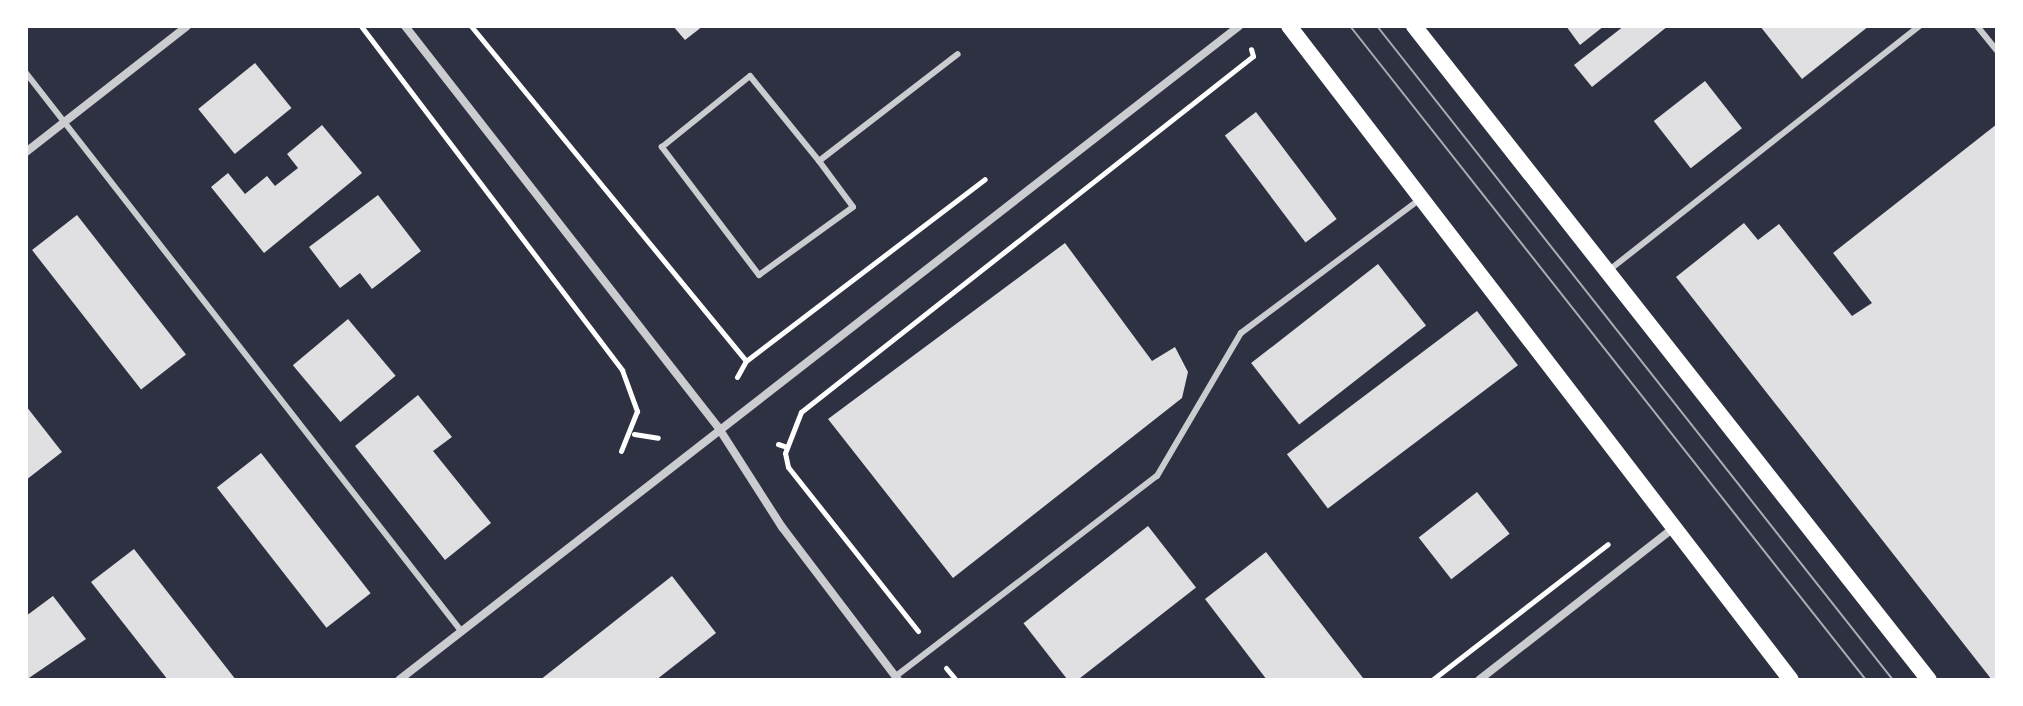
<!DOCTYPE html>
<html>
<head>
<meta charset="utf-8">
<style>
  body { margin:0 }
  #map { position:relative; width:2023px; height:706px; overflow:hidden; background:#2d3142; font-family:"Fira Sans",sans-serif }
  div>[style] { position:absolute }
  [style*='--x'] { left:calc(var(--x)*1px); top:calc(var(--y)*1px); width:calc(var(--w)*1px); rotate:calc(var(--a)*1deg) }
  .building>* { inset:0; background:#e0e0e3; transform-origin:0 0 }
  .path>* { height:5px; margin:-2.5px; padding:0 2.5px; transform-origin:2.5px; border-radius:2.5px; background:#fff }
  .service>* { height:6px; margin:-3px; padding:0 3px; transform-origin:3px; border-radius:3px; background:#caccd0 }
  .minor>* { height:8px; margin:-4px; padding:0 4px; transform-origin:4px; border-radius:4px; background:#caccd0 }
  .secondary>* { height:16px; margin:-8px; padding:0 8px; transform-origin:8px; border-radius:8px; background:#fff }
  .tram>* { height:2px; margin:-1px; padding:0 1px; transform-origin:1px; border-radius:1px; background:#abadb3 }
  span { translate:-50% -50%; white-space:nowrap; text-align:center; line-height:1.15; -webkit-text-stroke:6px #fff; paint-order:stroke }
  .frame { position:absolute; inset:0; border:28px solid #fff; pointer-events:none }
</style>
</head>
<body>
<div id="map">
  <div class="building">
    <div style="clip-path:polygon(673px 26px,703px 26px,685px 40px)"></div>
    <div style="clip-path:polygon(1566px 26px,1604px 26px,1580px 45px)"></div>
    <div style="clip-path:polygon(1624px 26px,1668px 26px,1592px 87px,1574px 65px)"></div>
    <div style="clip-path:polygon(1760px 26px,1869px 26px,1802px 79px)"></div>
    <div style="left:255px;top:63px;width:58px;height:73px;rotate:51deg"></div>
    <div style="left:1705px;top:81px;width:60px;height:65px;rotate:52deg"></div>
    <div style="left:1256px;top:112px;width:134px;height:39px;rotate:53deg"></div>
    <div style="clip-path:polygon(1997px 124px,1997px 680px,1992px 680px,1676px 277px,1744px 223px,1758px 240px,1779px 224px,1852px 316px,1872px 303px,1833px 253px)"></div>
    <div style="clip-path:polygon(322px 125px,362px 173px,264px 253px,211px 187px,228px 173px,245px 194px,267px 176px,275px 186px,298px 168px,287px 154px)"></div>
    <div style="clip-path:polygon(378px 195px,421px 251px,372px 289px,360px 273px,340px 288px,309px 247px)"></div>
    <div style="left:77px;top:215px;width:177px;height:57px;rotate:52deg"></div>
    <div style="clip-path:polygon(1065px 243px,1152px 361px,1175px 347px,1188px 372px,1182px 398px,953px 578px,828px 419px)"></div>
    <div style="left:1378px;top:264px;width:78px;height:161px;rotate:52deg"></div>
    <div style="left:1477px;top:311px;width:68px;height:238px;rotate:53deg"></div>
    <div style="left:348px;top:319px;width:74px;height:72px;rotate:50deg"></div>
    <div style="clip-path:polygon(418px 395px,452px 437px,433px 451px,491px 523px,445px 560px,355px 446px)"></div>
    <div style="clip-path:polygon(26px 406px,62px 452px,26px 480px)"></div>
    <div style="left:261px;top:453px;width:178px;height:56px;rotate:52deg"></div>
    <div style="left:1477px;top:492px;width:53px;height:74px;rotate:52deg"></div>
    <div style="left:1148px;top:526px;width:78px;height:158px;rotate:52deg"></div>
    <div style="clip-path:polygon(134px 549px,236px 680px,168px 680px,91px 582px)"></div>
    <div style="clip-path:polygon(1266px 552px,1363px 678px,1360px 680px,1267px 680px,1205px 599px)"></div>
    <div style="clip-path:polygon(672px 576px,716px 633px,656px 680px,540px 680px)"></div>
    <div style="clip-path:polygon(53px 596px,86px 639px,26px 680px,26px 616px)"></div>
  </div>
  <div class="path">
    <div style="--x:361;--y:26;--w:432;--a:52.8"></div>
    <div style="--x:622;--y:370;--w:44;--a:69.9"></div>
    <div style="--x:637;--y:411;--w:43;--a:111.8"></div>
    <div style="--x:471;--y:26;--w:433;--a:50.6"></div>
    <div style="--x:746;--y:361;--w:300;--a:-37.3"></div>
    <div style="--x:737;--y:377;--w:18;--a:-61"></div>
    <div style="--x:634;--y:434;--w:24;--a:9"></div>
    <div style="--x:778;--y:444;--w:9;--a:18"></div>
    <div style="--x:918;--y:631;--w:209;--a:-128.4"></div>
    <div style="--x:788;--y:467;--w:14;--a:-102"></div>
    <div style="--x:785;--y:453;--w:44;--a:-68.7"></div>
    <div style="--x:801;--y:412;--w:575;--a:-38.22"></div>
    <div style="--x:1253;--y:56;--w:7;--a:-106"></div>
    <div style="--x:946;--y:668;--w:16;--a:50"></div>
    <div style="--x:1432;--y:680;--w:222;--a:-37.7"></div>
  </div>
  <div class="service">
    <div style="--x:1977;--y:26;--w:32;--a:51"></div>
    <div style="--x:26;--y:73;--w:709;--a:52.05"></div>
    <div style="--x:819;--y:161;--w:57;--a:53.5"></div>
    <div style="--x:853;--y:207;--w:116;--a:144.1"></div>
    <div style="--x:759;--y:275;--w:161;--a:-127.2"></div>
    <div style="--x:662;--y:147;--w:113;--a:-38.9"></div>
    <div style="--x:750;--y:76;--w:109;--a:50.9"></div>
    <div style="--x:819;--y:161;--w:175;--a:-37.6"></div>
    <div style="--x:1608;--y:271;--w:396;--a:-38.2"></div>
    <div style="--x:896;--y:676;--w:329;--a:-37.5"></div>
    <div style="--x:1157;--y:476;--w:166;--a:-59.6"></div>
    <div style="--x:1241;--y:333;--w:224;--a:-36.8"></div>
  </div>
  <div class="minor">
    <div style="--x:405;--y:26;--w:509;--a:52.03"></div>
    <div style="--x:718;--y:427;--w:119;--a:57.4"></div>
    <div style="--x:782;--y:527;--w:192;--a:52.8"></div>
    <div style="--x:26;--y:152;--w:204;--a:-38"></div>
    <div style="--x:399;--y:680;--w:1065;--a:-37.9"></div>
    <div style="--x:1479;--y:680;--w:249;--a:-38"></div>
  </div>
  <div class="secondary">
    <div style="--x:1289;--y:26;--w:824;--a:52.49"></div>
    <div style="--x:1414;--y:26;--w:832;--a:51.78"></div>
  </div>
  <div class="tram">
    <div style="--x:1350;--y:26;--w:833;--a:51.73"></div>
    <div style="--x:1377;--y:26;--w:833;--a:51.73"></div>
  </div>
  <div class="frame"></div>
</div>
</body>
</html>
